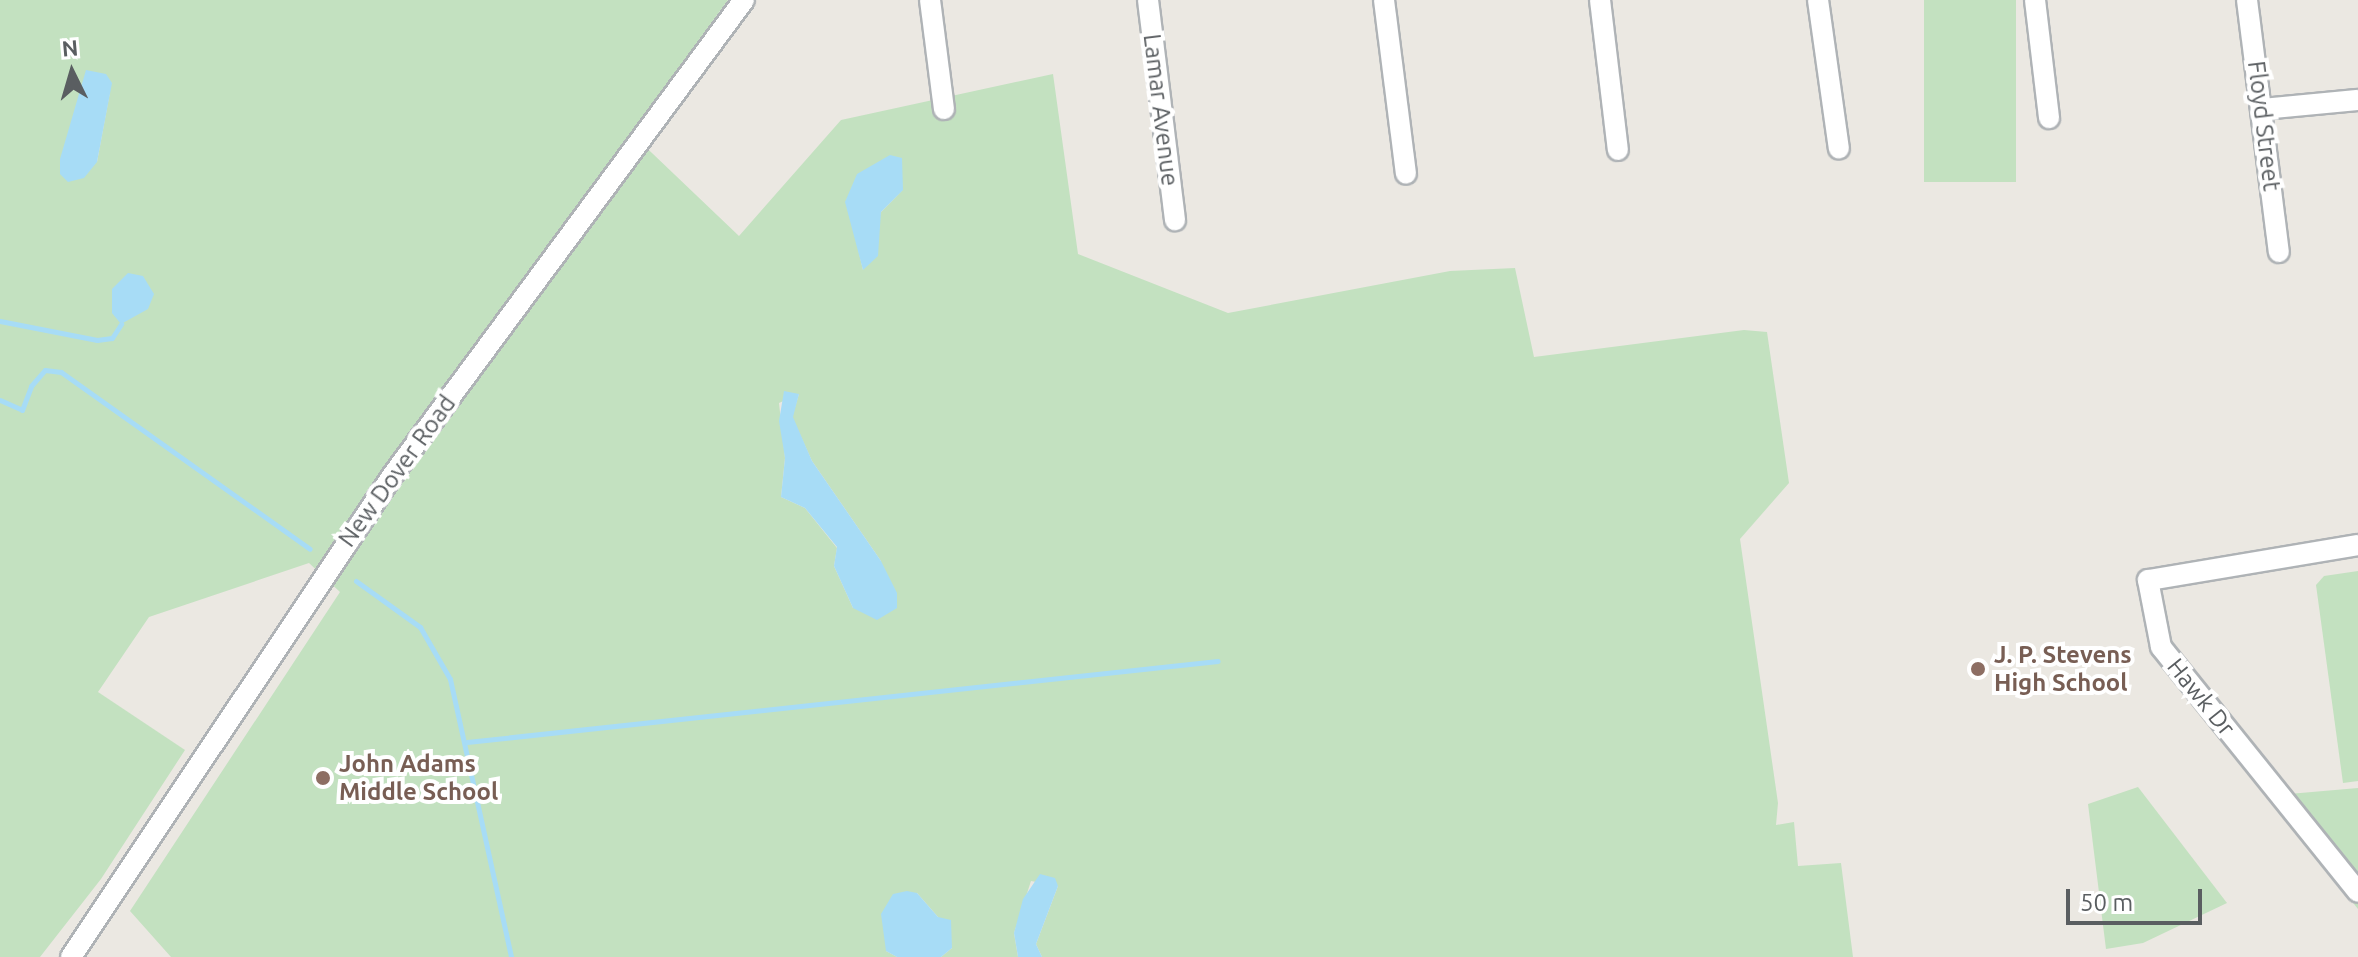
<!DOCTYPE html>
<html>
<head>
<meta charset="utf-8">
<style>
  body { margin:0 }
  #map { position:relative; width:2358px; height:957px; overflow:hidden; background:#ebe8e2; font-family:Ubuntu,sans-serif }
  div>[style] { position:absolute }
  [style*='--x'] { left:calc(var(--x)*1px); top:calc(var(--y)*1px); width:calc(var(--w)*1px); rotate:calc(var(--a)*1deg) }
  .green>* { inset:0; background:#c3e1c0; transform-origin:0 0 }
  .water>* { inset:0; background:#a7dcf6 }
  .stream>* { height:5px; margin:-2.5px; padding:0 2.5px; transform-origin:2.5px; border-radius:2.5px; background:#a7dcf6 }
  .roads { filter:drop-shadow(2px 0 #afb3b6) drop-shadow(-2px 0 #afb3b6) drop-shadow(0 2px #afb3b6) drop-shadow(0 -2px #afb3b6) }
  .minor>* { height:20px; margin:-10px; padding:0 10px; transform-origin:10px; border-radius:10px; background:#fff }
  .dots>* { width:22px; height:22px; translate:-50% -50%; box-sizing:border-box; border:4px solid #fff; border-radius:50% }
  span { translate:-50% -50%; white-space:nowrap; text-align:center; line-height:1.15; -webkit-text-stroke:8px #fff; paint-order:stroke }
  .street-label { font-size:24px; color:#5a5e61 }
  .education-label { font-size:24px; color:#785e54; font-weight:700 }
  .left { translate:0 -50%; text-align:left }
  .north { position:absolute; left:32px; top:32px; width:80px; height:80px; -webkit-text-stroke:6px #fff; paint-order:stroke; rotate:355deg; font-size:22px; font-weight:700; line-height:32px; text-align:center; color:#5a5e61 }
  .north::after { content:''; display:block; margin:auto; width:28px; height:36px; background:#5a5e61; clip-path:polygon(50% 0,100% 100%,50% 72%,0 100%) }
  .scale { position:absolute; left:2066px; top:889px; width:136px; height:36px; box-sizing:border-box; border:4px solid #5a5e61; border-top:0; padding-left:10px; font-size:24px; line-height:28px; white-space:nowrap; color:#5a5e61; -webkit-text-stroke:6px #fff; paint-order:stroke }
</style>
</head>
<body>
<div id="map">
  <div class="green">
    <div style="clip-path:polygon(evenodd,0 0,728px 0,631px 133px,739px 236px,841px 120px,1053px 74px,1078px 254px,1228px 313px,1450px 271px,1515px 268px,1534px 357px,1744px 330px,1767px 332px,1789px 483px,1740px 539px,1778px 803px,1776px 825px,1794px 822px,1798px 866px,1841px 863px,1853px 957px,1042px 957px,1036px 944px,1058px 886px,1031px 881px,1014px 933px,1018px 957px,941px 957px,952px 948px,938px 917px,917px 893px,886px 951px,897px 957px,171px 957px,130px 911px,340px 592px,309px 563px,149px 617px,98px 692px,185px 750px,101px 879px,40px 957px,0 957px,0 0,83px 92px,110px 92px,97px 162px,75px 121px,83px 92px,0 0,903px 190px,881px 212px,863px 270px,855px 236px,903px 190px,0 0,799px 394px,792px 417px,812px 461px,881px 561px,853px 608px,834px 566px,837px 548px,805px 508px,781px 497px,785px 458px,779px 403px,799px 394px)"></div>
    <div style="left:1924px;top:0;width:92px;height:182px"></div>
    <div style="clip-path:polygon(2358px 571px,2358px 781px,2343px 783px,2316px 585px,2324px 576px)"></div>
    <div style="clip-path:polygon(2138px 787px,2227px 903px,2143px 943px,2106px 949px,2088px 804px)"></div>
    <div style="clip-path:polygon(2358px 788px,2358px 909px,2267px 796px)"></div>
  </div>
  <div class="water">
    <div style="clip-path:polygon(86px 70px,106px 74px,112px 83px,97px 162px,84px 178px,68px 182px,60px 174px,60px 159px)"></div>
    <div style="clip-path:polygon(890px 155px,902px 158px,903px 190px,881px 212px,878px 256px,863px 270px,845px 202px,857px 174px)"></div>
    <div style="clip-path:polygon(128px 273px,143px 276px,154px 294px,148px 309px,121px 324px,112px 313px,112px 289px)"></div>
    <div style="clip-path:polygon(784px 391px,799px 394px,793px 417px,812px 461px,881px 561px,897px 593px,897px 608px,877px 620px,853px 608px,834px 566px,837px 547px,805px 508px,781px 497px,785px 458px,779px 421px)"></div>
    <div style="clip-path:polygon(1040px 874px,1055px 878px,1058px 886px,1036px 944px,1042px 957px,1018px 957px,1014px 933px,1023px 899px)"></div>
    <div style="clip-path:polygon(907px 891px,917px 893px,938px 917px,951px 920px,952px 948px,941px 957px,897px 957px,886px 951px,881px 914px,893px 894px)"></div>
  </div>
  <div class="stream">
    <div style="--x:0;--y:321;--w:99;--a:11.1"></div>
    <div style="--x:97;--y:340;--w:15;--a:-8"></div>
    <div style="--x:112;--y:338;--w:17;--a:-57"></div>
    <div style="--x:0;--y:400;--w:24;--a:24"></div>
    <div style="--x:22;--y:410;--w:26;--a:-69"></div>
    <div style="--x:31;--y:386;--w:21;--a:-49"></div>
    <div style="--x:45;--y:370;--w:16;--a:7"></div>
    <div style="--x:61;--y:372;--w:305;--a:35.4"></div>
    <div style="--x:356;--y:581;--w:79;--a:35.7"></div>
    <div style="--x:420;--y:627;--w:60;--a:60"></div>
    <div style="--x:450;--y:679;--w:285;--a:77.6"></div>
    <div style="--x:467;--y:742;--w:755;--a:-6.16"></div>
  </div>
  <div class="roads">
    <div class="minor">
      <div style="--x:930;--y:0;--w:110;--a:82.7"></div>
      <div style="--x:1148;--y:0;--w:222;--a:83"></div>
      <div style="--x:1384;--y:0;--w:175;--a:82.8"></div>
      <div style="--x:1600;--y:0;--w:151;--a:83.2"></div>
      <div style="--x:1818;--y:0;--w:150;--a:82"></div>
      <div style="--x:2035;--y:0;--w:119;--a:83.2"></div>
      <div style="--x:2247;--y:0;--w:254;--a:82.8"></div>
      <div style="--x:2262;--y:109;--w:96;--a:-5.4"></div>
      <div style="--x:2358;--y:545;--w:213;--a:170.5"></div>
      <div style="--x:2148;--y:580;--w:68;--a:79"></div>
      <div style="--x:2161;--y:647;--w:314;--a:51.2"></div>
      <div style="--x:71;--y:957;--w:578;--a:-56.28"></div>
      <div style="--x:392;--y:476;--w:592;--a:-53.52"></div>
    </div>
  </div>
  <div class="dots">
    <div style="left:1978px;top:669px;background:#8d6e63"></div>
    <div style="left:323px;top:778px;background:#8d6e63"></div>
  </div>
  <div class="street-label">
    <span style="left:1161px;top:110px;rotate:83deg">Lamar Avenue</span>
    <span style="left:2264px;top:126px;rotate:83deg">Floyd Street</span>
    <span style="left:397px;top:471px;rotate:-54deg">New Dover Road</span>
    <span style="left:2201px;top:697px;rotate:51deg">Hawk Dr</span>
  </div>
  <div class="education-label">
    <span class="left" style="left:1994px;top:669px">J. P. Stevens<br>High School</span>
    <span class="left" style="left:339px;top:778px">John Adams<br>Middle School</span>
  </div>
  <div class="north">N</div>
  <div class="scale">50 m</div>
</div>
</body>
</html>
